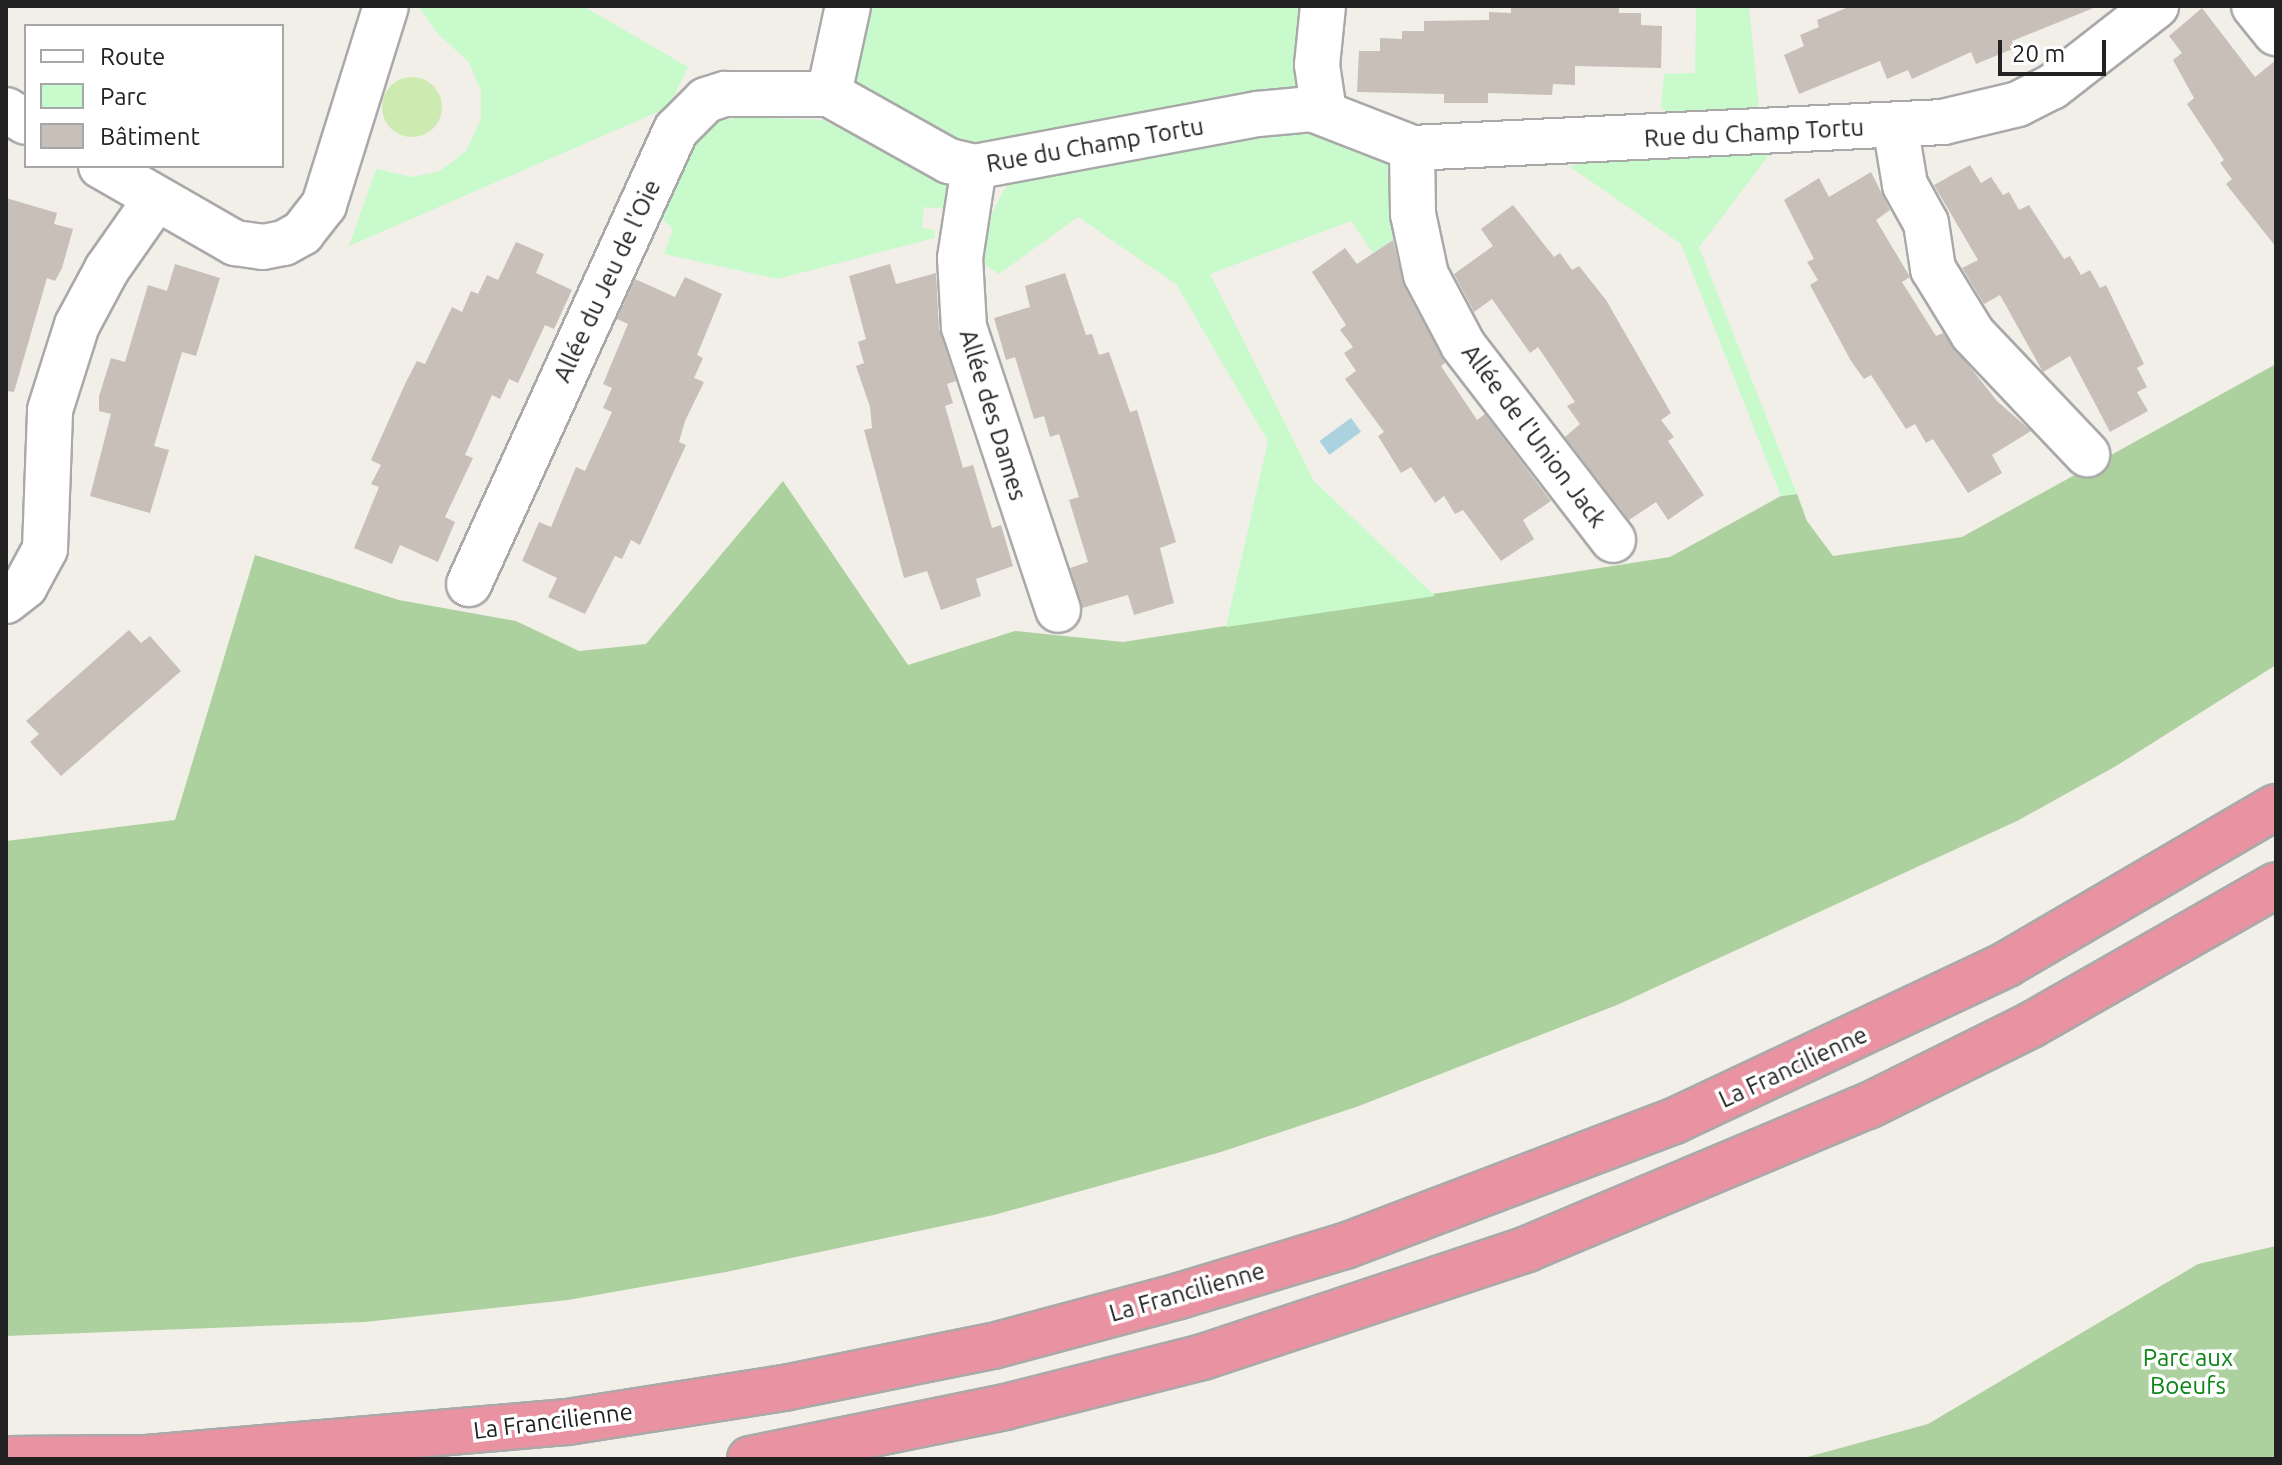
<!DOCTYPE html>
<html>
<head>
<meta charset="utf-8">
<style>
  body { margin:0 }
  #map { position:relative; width:2282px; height:1465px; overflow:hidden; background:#f2efe9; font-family:Ubuntu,sans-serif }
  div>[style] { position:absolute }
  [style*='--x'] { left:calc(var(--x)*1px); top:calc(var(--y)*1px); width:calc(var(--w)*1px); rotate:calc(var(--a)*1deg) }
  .grass>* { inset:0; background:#cdebb0 }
  .round { border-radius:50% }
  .forest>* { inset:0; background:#add19e }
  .park>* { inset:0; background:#c8facc }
  .water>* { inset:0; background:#aad3df; transform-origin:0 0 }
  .building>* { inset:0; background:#c7bfb8 }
  .roads { filter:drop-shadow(2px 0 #a9a9a9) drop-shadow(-2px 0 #a9a9a9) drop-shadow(0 2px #a9a9a9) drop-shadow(0 -2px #a9a9a9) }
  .minor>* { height:44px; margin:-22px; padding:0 22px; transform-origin:22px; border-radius:22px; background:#fff }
  .highway>* { height:44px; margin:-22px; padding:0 22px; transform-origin:22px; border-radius:22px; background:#e892a2 }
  span { translate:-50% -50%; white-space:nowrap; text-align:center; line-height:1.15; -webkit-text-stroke:7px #fff; paint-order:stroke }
  .street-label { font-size:24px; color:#222 }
  .park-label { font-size:24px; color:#0c8416 }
  .frame { position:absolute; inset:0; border:8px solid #222; pointer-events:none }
  .legend { position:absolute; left:24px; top:24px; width:260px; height:144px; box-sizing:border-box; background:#fff; border:2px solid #a7a7a7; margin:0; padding:10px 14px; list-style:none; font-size:24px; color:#222 }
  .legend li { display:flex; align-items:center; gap:16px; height:40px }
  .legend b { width:40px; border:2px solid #a7a7a7 }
  .scale { position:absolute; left:1998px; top:40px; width:108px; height:36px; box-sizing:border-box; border:4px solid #222; border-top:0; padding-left:10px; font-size:24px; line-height:28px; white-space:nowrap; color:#222; -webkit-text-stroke:6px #fff; paint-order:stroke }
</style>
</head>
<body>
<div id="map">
  <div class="grass">
    <div class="round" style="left:382px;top:77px;width:60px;height:60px"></div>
  </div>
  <div class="forest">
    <div style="clip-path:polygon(2276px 364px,2276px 665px,2116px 766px,2017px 821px,1617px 1005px,1359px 1106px,1221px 1152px,994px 1215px,726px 1272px,568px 1300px,365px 1322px,6px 1336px,6px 841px,175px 820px,255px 555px,399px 600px,516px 621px,579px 651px,646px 644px,783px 481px,908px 665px,1015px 631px,1123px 642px,1670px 557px,1781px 496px,1797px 494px,1807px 521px,1833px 556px,1962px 537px)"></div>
    <div style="clip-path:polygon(2276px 1246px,2276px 1459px,1800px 1459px,1928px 1424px,2198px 1264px)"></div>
  </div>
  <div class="park">
    <div style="clip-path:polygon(418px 6px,583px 6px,688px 67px,669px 107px,349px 246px,376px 169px,412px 177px,440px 171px,466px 151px,481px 119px,481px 91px,468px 61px,438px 34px)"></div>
    <div style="clip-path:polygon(865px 6px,1309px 6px,1309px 89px,963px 148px,860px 89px,854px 75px)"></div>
    <div style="clip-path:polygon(1696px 6px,1749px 6px,1759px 110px,1670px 113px,1661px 108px,1664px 74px,1695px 73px)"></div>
    <div style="clip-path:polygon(742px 117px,824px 120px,952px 187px,948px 209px,924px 207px,922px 228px,935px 230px,934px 238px,778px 279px,664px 254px,673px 229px,658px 215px,692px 142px,709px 123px)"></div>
    <div style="clip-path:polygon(1308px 127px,1385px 157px,1397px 171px,1398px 236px,1373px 253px,1351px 221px,1210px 274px,1314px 481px,1435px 596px,1226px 627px,1268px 441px,1176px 284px,1078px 217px,999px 274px,984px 264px,986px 241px,992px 214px,1005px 188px,1014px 181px)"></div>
    <div style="clip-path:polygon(1776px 146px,1699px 247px,1797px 494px,1781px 496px,1681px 244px,1569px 166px,1651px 153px)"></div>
  </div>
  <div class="water">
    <div style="left:1351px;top:418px;width:17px;height:39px;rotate:54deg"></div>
  </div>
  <div class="building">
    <div style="clip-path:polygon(1511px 6px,1619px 6px,1619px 13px,1641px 13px,1641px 25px,1662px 26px,1661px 68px,1575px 66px,1575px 85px,1553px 84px,1552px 95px,1488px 93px,1488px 103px,1444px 103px,1444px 94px,1357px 92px,1359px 51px,1380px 51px,1380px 38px,1402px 39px,1402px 31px,1424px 31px,1424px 21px,1489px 20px,1489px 12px,1511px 13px)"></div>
    <div style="clip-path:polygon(1851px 6px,2096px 6px,2096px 7px,2012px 41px,2015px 48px,1976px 64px,1971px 52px,1912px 79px,1908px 70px,1887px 79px,1880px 61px,1799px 94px,1784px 55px,1804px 46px,1800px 35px,1819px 27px,1817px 20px)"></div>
    <div style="clip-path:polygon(2202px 8px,2255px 77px,2276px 60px,2276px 247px,2226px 184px,2232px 179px,2220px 163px,2224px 160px,2187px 104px,2194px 98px,2173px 60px,2182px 53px,2169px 36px)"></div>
    <div style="clip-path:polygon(1970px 165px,1981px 183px,1991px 177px,2003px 195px,2009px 192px,2019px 210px,2029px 205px,2064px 259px,2070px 256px,2081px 275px,2090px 270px,2100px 288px,2106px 285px,2144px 364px,2137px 368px,2147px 387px,2137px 392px,2148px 411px,2110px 432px,2070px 356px,2043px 372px,2000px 295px,1984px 304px,1962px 268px,1978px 260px,1934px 185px)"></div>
    <div style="clip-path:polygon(1871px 172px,1890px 210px,1876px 220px,1910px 277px,1902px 282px,1936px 336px,1943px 333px,1997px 401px,2031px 431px,1992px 455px,2002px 473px,1968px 493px,1933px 439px,1926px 443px,1915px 424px,1906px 429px,1871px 375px,1864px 379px,1851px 361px,1810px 285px,1818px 280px,1807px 262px,1814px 259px,1784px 200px,1819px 178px,1829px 197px)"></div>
    <div style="clip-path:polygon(6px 198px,57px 213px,54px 224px,73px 229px,62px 268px,55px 281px,47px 278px,14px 392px,6px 391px)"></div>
    <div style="clip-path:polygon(1513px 205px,1554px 257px,1560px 253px,1572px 270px,1579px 266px,1606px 300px,1671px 413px,1661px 420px,1674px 437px,1668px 441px,1704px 495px,1668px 520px,1656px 502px,1629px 520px,1565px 437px,1580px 424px,1567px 406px,1575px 402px,1538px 347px,1530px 353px,1492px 299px,1474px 312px,1454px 274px,1493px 246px,1481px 229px)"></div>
    <div style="clip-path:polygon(1393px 240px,1404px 286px,1445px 363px,1441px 366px,1477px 420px,1485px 414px,1551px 501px,1523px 520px,1534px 539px,1501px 561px,1463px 510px,1455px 514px,1444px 496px,1435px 503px,1411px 467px,1401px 473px,1378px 436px,1384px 432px,1345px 379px,1356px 371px,1344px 353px,1353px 347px,1340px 330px,1346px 325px,1312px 272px,1345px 248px,1357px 264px)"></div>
    <div style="clip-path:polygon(516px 242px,544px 254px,536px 273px,572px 290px,554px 329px,545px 325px,518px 383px,509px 379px,500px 399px,492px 395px,465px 455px,473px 458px,445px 517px,455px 522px,438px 562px,400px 545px,392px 564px,354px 548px,379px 487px,371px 484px,381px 465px,371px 460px,406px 382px,417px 361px,425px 364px,452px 307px,462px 312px,471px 291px,478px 294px,487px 275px,498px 280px)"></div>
    <div style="clip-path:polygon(175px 264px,220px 278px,196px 356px,182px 352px,154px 446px,169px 450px,150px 513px,90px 496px,111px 414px,99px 411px,99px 396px,111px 358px,125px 362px,148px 285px,167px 291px)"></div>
    <div style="clip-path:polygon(890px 264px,896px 284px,936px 273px,939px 329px,956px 381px,947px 384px,953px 403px,945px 406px,963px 468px,973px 465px,992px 528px,1001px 525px,1013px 566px,976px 579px,981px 596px,941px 610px,927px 571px,904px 578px,864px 430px,872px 428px,870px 407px,856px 366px,864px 363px,858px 342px,866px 339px,849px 276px)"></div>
    <div style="clip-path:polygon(1065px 273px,1086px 335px,1092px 334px,1099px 355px,1109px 352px,1130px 412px,1137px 410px,1176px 542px,1160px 548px,1174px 603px,1134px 615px,1128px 595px,1082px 608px,1070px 568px,1088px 562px,1069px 500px,1079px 497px,1059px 434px,1050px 437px,1044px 416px,1034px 419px,1015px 357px,1006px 360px,994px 318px,1030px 307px,1025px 286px)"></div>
    <div style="clip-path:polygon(685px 277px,722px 294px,697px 355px,703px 358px,694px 378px,704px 382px,685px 421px,679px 442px,686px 445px,640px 545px,631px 540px,622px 559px,615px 556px,585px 614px,548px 597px,557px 578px,522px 561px,539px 522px,551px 527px,576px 467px,585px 471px,612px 412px,603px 408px,612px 388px,603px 384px,628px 324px,617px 319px,635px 279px,675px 297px)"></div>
    <div style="clip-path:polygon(129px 630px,141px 643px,150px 636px,181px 671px,61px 776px,30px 742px,39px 734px,26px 721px)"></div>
  </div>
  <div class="roads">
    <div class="minor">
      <div style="--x:848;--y:6;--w:90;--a:102.2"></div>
      <div style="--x:829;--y:94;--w:137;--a:29.2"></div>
      <div style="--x:949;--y:161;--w:26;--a:13"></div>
      <div style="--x:974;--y:167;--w:289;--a:-10.6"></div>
      <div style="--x:1258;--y:114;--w:54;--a:-5.3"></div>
      <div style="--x:1312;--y:109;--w:107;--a:21.3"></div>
      <div style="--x:1412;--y:148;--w:532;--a:-2.8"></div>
      <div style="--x:1943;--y:122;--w:77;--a:-13.5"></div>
      <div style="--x:2018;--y:104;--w:38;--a:-27"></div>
      <div style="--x:2052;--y:87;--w:132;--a:-37.9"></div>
      <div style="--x:1323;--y:6;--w:59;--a:95.8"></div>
      <div style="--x:1317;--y:65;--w:48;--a:81.5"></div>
      <div style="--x:2254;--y:6;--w:35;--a:51"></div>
      <div style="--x:6;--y:110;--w:23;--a:31"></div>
      <div style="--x:1895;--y:125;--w:61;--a:80.5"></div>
      <div style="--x:1905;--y:185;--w:43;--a:61.1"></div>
      <div style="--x:1926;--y:223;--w:47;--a:81.3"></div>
      <div style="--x:1933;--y:269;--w:76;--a:58.4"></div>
      <div style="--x:1973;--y:334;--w:166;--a:46.5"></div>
      <div style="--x:1412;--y:148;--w:66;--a:89.1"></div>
      <div style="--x:1413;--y:214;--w:62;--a:78"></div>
      <div style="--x:1426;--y:275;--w:79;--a:62.1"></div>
      <div style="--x:1463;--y:345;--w:246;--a:52.4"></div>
      <div style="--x:101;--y:166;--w:155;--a:29.9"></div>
      <div style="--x:235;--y:243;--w:28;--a:8"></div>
      <div style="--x:263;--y:247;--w:21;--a:-11"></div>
      <div style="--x:284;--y:243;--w:21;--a:-29"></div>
      <div style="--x:302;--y:233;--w:36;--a:-52"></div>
      <div style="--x:324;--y:205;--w:208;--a:-72.7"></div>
      <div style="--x:974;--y:167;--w:92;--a:98.7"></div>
      <div style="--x:960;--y:258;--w:69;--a:86.7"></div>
      <div style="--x:964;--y:327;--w:298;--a:71.6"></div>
      <div style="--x:469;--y:584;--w:499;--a:-65.5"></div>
      <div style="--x:676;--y:130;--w:42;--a:-45"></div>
      <div style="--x:706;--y:100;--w:20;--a:-18"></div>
      <div style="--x:725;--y:94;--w:104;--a:0"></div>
      <div style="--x:6;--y:601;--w:24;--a:-38"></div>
      <div style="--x:25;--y:586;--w:42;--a:-61.6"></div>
      <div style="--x:45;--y:549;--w:139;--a:-87.9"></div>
      <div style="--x:50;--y:410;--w:89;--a:-72.4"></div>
      <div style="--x:77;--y:325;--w:64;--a:-61.8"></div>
      <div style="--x:107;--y:269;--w:85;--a:-55"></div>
    </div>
    <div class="highway">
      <div style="--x:6;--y:1459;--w:141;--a:-0.4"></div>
      <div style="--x:147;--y:1458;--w:422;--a:-4.9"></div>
      <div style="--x:567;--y:1422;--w:220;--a:-8.9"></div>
      <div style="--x:784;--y:1388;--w:213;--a:-11.4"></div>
      <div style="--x:993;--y:1346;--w:193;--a:-15"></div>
      <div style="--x:1179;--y:1296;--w:173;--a:-16.8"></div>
      <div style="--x:1345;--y:1246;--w:352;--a:-20.8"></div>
      <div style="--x:1674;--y:1121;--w:368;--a:-25.2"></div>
      <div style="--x:2007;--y:964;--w:311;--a:-30.3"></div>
      <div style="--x:750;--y:1459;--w:260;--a:-11.5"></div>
      <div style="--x:1005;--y:1407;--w:204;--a:-14.2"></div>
      <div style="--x:1203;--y:1357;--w:342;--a:-18.4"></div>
      <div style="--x:1527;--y:1249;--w:370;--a:-22.8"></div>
      <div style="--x:1868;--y:1106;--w:182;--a:-26.4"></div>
      <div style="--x:2031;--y:1025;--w:282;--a:-29.7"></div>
    </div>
  </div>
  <div class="street-label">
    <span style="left:1754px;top:133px;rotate:-3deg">Rue du Champ Tortu</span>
    <span style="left:1095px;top:145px;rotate:-10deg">Rue du Champ Tortu</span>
    <span style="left:607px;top:281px;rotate:-65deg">Allée du Jeu de l'Oie</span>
    <span style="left:993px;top:415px;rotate:73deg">Allée des Dames</span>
    <span style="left:1534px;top:436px;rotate:53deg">Allée de l'Union Jack</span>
    <span style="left:1793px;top:1067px;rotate:-25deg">La Francilienne</span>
    <span style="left:1187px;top:1292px;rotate:-16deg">La Francilienne</span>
    <span style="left:553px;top:1421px;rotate:-7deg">La Francilienne</span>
  </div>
  <div class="park-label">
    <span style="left:2188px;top:1372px">Parc aux<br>Boeufs</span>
  </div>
  <div class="frame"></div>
  <ul class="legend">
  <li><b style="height:10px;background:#fff"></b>Route</li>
  <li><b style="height:22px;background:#c8facc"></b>Parc</li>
  <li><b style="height:22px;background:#c7bfb8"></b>Bâtiment</li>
  </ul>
  <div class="scale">20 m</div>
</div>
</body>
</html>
